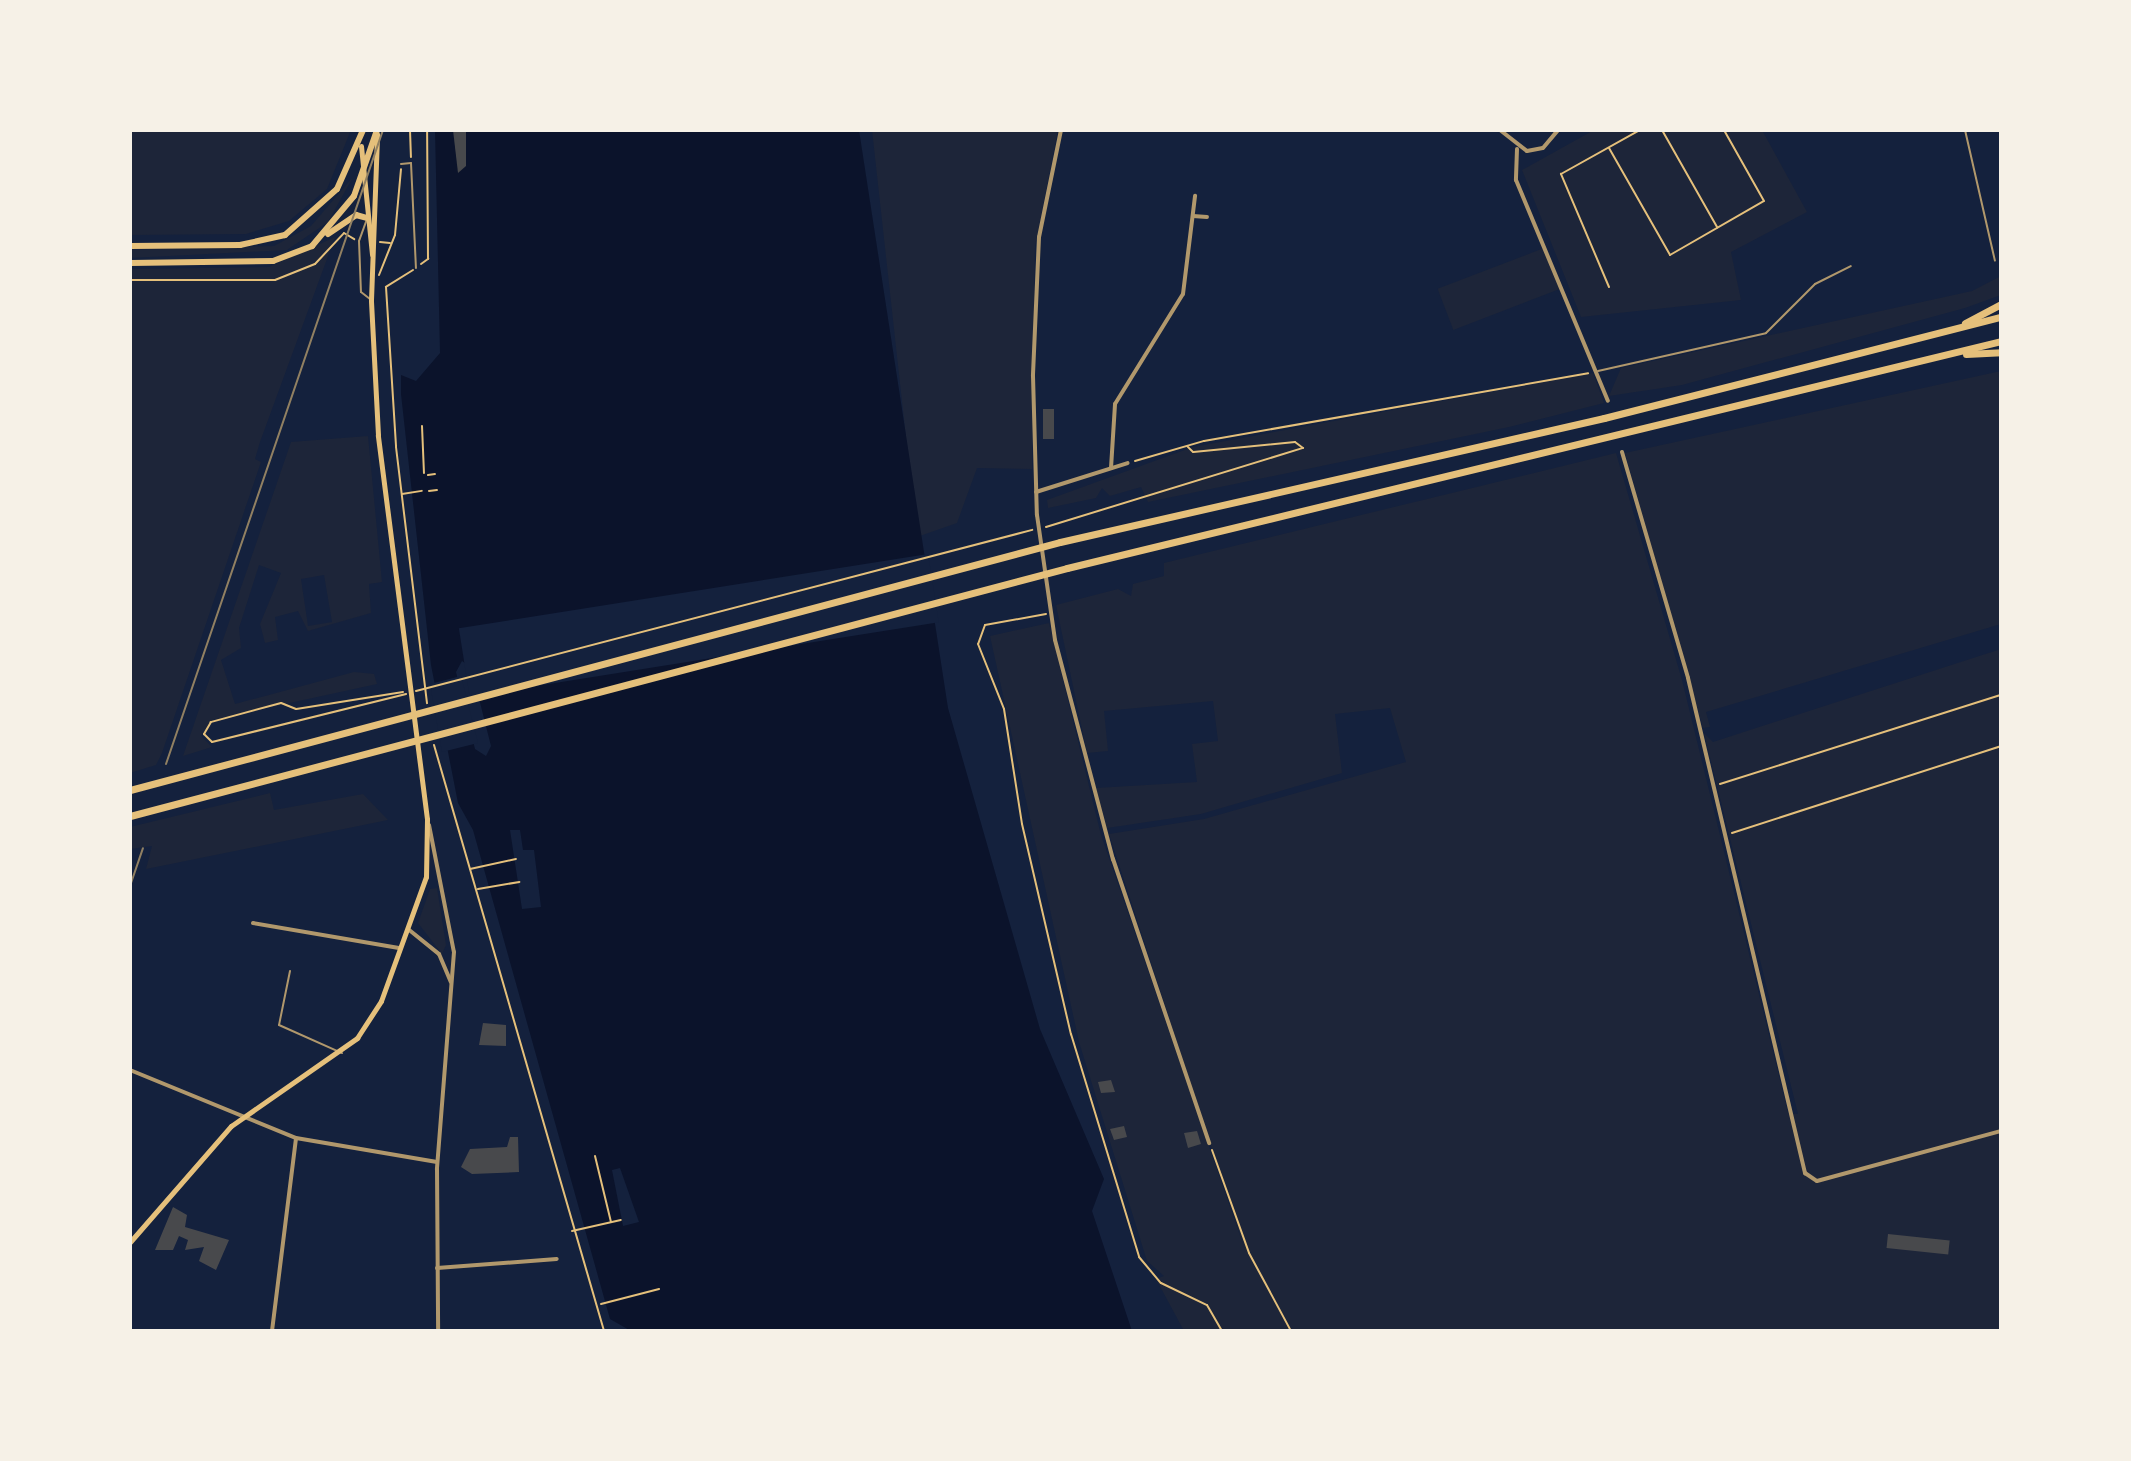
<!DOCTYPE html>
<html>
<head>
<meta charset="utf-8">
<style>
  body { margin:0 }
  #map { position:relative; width:2131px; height:1461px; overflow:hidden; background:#14213d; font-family:Cabin,sans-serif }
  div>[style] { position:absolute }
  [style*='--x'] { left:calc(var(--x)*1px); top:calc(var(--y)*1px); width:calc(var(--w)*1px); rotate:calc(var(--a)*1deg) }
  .green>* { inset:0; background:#1d2539; transform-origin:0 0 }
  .water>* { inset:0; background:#0b132b }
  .pier>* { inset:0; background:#14213d; transform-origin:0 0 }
  .building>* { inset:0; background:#48494c; transform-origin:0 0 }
  .path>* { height:2px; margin:-1px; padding:0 1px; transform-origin:1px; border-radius:1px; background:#e5c07b }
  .service>* { height:2px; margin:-1px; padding:0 1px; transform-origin:1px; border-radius:1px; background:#b1986c }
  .minor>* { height:4px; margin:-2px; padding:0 2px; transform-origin:2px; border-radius:2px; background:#b1986c }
  .tertiary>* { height:4px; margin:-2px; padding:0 2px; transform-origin:2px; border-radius:2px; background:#b1986c }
  .secondary>* { height:5px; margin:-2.5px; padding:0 2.5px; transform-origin:2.5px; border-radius:2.5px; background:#e5c07b }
  .primary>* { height:6px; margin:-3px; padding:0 3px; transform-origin:3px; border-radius:3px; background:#e5c07b }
  .motorway>* { height:7px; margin:-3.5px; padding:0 3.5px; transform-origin:3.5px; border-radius:3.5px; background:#e5c07b }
  .tram>* { height:2px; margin:-1px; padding:0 1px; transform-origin:1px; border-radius:1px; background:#918062 }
  span { translate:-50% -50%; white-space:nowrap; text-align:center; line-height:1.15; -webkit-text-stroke:6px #f6f1e7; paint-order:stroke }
  .frame { position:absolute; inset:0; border:132px solid #f6f1e7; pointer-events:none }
</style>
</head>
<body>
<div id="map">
  <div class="green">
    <div style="clip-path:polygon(130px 130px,351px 130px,327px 189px,289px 221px,246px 234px,130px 235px)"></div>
    <div style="clip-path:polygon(872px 130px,1058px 130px,1035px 246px,1032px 469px,977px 468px,957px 523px,917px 537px)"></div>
    <div style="clip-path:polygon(1594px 130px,1762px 130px,1807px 212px,1731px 252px,1741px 300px,1581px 317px,1522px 170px)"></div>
    <div style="clip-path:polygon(353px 177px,328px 222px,287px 250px,130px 258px,130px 250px,274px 246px,311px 226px)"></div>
    <div style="clip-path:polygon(335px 237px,260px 442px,255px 459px,261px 462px,162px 753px,156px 765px,130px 773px,130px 269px,269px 267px)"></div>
    <div style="left:1544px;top:248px;width:44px;height:114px;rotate:69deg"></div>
    <div style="clip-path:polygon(2001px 276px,2001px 295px,1965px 308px,1682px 385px,1609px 396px,1621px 368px,1972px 291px)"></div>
    <div style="clip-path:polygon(2001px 371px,2001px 624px,1706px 712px,1710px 727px,1703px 728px,1625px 453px)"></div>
    <div style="clip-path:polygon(1593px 373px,1604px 403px,1509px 427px,1148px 502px,1141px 487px,1110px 496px,1102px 488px,1096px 498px,1048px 508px,1047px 500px,1193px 447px)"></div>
    <div style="clip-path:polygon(evenodd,368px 436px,382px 582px,369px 584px,371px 613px,308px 631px,298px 611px,275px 617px,278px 640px,265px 643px,260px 624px,281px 573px,259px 565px,239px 628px,241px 648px,221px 660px,235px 704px,354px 672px,374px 674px,377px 684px,212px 720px,201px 736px,212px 747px,183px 756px,291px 442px,368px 436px,324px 575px,332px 622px,308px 626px,301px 579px,324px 575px)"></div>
    <div style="clip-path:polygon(1616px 453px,1682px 680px,1788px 1113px,1798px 1114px,1704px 733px,1713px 742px,2001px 649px,2001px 1331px,1184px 1331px,1156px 1279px,1164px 1276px,1147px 1261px,1079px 1042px,990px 636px,1049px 623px,1101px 835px,1246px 1253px,1109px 834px,1204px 819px,1406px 762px,1390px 708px,1335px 714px,1342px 773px,1201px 814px,1107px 828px,1096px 788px,1197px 782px,1192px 744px,1218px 741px,1213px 701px,1104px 711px,1108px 751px,1087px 753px,1056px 605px,1118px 589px,1131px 596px,1133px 584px,1164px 576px,1164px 563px)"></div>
    <div style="clip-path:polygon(270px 793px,274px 810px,363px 794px,388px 820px,146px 869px,152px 846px,130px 849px,130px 827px)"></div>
    <div style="clip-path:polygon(437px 888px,446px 945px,442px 954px,418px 923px,430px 889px)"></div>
  </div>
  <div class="water">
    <div style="clip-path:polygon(evenodd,435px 130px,859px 130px,948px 708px,1040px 1029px,1104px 1179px,1092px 1211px,1132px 1331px,631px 1331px,610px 1319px,473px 830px,458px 803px,431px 665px,401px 394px,401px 375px,416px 381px,440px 353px,435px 130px,462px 661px,471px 667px,491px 746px,486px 756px,475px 749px,456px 672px,462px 661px)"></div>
  </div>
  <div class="pier">
    <div style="left:928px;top:554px;width:69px;height:475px;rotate:81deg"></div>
    <div style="clip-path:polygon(461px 676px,478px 743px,442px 752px,430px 684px)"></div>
    <div style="clip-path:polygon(510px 830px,520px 830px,523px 850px,534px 850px,541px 907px,522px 909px)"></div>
    <div style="clip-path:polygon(620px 1168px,639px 1222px,623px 1226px,612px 1170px)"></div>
  </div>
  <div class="building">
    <div style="clip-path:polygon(453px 130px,466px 130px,466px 166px,458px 173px)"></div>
    <div style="left:1043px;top:409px;width:11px;height:30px"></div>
    <div style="clip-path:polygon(483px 1023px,506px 1025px,506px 1046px,479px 1045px)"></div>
    <div style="clip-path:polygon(1111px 1080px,1115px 1092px,1101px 1093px,1098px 1082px)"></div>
    <div style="clip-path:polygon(1124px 1126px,1127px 1137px,1114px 1140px,1110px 1129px)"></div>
    <div style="clip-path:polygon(1197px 1131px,1201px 1144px,1188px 1148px,1184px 1133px)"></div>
    <div style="clip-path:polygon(510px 1137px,518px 1137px,519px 1172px,472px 1174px,461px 1167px,470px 1149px,507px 1147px)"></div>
    <div style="clip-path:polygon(173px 1207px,187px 1215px,185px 1227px,229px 1240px,216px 1270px,199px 1261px,204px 1247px,185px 1250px,188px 1240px,179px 1236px,173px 1250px,155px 1250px)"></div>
    <div style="left:1888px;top:1234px;width:62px;height:14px;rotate:6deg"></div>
  </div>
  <div class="path">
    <div style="--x:410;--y:130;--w:27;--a:88"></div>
    <div style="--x:1662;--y:130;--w:112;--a:60.4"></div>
    <div style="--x:1609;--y:148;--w:123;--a:60.3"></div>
    <div style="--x:1670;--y:255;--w:108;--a:-29.9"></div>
    <div style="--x:1764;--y:201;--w:81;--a:-119.4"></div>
    <div style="--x:380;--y:242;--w:10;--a:6"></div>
    <div style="--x:421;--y:264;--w:9;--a:-36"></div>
    <div style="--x:428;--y:259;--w:129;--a:-90.4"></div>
    <div style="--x:413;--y:270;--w:32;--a:148"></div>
    <div style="--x:386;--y:287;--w:160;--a:86.4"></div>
    <div style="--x:396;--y:447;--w:258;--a:83.1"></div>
    <div style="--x:379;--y:275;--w:43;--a:-68.2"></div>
    <div style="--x:395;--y:235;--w:66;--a:-84.8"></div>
    <div style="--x:130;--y:280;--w:145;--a:0"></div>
    <div style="--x:275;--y:280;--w:43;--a:-21.8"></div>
    <div style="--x:315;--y:264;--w:42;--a:-46.9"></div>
    <div style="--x:344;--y:233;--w:12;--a:31"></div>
    <div style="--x:1609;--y:287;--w:123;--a:-113"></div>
    <div style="--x:1561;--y:174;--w:90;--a:-29.1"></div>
    <div style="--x:422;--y:426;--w:47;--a:87.6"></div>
    <div style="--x:1135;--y:461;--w:72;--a:-16.2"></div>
    <div style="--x:1204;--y:441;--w:390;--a:-10"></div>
    <div style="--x:428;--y:475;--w:7;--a:-8"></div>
    <div style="--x:429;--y:491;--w:8;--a:-7"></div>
    <div style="--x:402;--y:494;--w:20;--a:-9"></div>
    <div style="--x:1046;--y:527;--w:269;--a:-17.1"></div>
    <div style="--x:1303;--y:448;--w:10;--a:-143"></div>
    <div style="--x:1295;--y:442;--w:102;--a:174.4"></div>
    <div style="--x:1193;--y:452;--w:8;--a:-135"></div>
    <div style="--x:1046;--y:614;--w:62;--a:169.8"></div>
    <div style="--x:985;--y:625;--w:20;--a:110"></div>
    <div style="--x:978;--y:644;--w:70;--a:68.2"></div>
    <div style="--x:1004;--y:709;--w:116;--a:81.1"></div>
    <div style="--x:1022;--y:824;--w:216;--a:76.9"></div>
    <div style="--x:1071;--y:1034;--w:233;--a:73"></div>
    <div style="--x:1139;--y:1257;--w:34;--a:50"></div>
    <div style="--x:1161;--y:1283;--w:51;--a:25.6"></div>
    <div style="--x:1207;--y:1305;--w:30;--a:60"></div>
    <div style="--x:416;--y:691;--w:637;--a:-14.65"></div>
    <div style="--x:403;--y:692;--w:108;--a:171"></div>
    <div style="--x:296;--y:709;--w:16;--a:-158"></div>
    <div style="--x:281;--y:703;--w:73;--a:164.8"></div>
    <div style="--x:211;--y:722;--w:14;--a:120"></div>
    <div style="--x:204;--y:734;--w:11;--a:45"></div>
    <div style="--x:212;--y:742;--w:200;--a:-13.9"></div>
    <div style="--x:434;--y:745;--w:610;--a:73.82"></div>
    <div style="--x:1720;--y:784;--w:295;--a:-17.6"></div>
    <div style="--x:1732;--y:833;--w:283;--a:-17.9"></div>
    <div style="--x:470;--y:869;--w:47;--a:-12.3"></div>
    <div style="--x:478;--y:889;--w:42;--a:-9.7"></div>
    <div style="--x:1212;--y:1150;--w:109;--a:70.2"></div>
    <div style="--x:1249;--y:1253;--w:89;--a:61.7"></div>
    <div style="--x:595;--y:1156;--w:68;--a:76.4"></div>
    <div style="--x:572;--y:1231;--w:50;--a:-12.7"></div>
    <div style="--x:601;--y:1304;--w:60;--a:-14.5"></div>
  </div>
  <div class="service">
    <div style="--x:1965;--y:130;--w:134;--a:77.1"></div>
    <div style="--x:401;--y:164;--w:10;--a:-6"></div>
    <div style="--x:411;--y:163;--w:105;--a:87.3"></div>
    <div style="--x:367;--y:219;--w:23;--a:110"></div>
    <div style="--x:359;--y:241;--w:51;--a:87.8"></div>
    <div style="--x:361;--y:292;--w:11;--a:38"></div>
    <div style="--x:1598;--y:371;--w:172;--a:-12.7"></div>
    <div style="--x:1766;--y:333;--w:69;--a:-45"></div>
    <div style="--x:1815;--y:284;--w:40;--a:-26.6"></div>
    <div style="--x:290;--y:971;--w:55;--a:101.5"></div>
    <div style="--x:279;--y:1025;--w:69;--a:24"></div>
  </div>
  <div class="minor">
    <div style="--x:1061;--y:130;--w:109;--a:101.6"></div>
    <div style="--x:1039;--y:237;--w:139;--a:92.5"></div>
    <div style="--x:1033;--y:376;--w:139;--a:88.4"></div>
    <div style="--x:1037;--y:515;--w:126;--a:81.8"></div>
    <div style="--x:1055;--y:640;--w:227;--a:75.2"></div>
    <div style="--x:1113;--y:859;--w:300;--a:71.3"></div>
    <div style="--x:1500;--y:130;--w:34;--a:38"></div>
    <div style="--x:1527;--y:151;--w:16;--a:-11"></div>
    <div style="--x:1543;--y:148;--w:23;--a:-50"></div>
    <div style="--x:1517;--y:149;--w:31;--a:92"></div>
    <div style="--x:1516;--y:180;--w:239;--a:67.4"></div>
    <div style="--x:1193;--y:216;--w:14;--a:4"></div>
    <div style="--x:1622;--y:452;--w:235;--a:73.7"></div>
    <div style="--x:1688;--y:678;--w:509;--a:76.7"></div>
    <div style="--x:1805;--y:1173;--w:14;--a:34"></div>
    <div style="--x:1817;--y:1181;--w:191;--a:-15.2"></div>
    <div style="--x:1111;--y:468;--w:64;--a:-86.4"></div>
    <div style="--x:1115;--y:404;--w:129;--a:-58.3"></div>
    <div style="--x:1183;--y:294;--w:99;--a:-83"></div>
    <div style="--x:1036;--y:492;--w:96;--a:-17.5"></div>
    <div style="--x:253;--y:923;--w:148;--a:9.7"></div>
    <div style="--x:130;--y:1070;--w:179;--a:22.3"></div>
    <div style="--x:296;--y:1138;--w:143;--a:9.7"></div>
    <div style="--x:437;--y:1268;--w:120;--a:-4.3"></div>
    <div style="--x:272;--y:1331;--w:194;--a:-82.9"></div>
  </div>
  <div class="tertiary">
    <div style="--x:429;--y:825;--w:129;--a:78.9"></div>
    <div style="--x:454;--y:952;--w:218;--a:94.5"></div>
    <div style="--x:437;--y:1169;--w:162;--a:89.6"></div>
    <div style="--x:408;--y:929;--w:40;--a:39"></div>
    <div style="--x:439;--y:954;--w:30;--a:67"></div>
  </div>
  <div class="secondary">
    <div style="--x:361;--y:146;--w:109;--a:84.2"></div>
    <div style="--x:130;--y:1242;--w:154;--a:-49"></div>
    <div style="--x:231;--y:1126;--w:154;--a:-34.9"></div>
    <div style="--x:357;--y:1038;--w:44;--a:-57"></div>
    <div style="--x:381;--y:1001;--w:132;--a:-70.1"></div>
    <div style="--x:426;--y:877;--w:58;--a:-89"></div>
    <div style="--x:427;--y:819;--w:387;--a:-97.3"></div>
    <div style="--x:378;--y:435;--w:135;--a:-93"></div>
    <div style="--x:371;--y:300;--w:166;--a:-87.9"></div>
  </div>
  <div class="primary">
    <div style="--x:328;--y:234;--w:34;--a:-34"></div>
    <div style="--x:356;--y:215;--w:11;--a:15"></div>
    <div style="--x:130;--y:246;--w:110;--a:-0.5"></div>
    <div style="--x:240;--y:245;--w:46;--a:-12.5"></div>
    <div style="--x:285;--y:235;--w:69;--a:-41.5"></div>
    <div style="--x:337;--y:189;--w:64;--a:-66.2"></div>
    <div style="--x:130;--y:263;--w:143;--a:-0.8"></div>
    <div style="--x:273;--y:261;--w:42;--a:-21"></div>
    <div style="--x:312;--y:246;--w:65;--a:-50"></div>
    <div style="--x:354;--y:196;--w:70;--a:-70.8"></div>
  </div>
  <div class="motorway">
    <div style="--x:1965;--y:323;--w:41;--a:-27.8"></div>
    <div style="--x:1966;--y:354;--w:35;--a:-3"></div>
    <div style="--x:130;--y:790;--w:962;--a:-14.93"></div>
    <div style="--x:1060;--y:542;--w:558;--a:-12.84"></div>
    <div style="--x:1604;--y:418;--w:410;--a:-14.3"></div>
    <div style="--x:130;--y:816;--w:969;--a:-14.82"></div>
    <div style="--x:1067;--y:568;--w:961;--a:-13.66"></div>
  </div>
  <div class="tram">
    <div style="--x:166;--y:764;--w:670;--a:-71.11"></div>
    <div style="--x:130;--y:886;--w:40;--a:-71.1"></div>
  </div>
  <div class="frame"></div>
</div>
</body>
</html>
